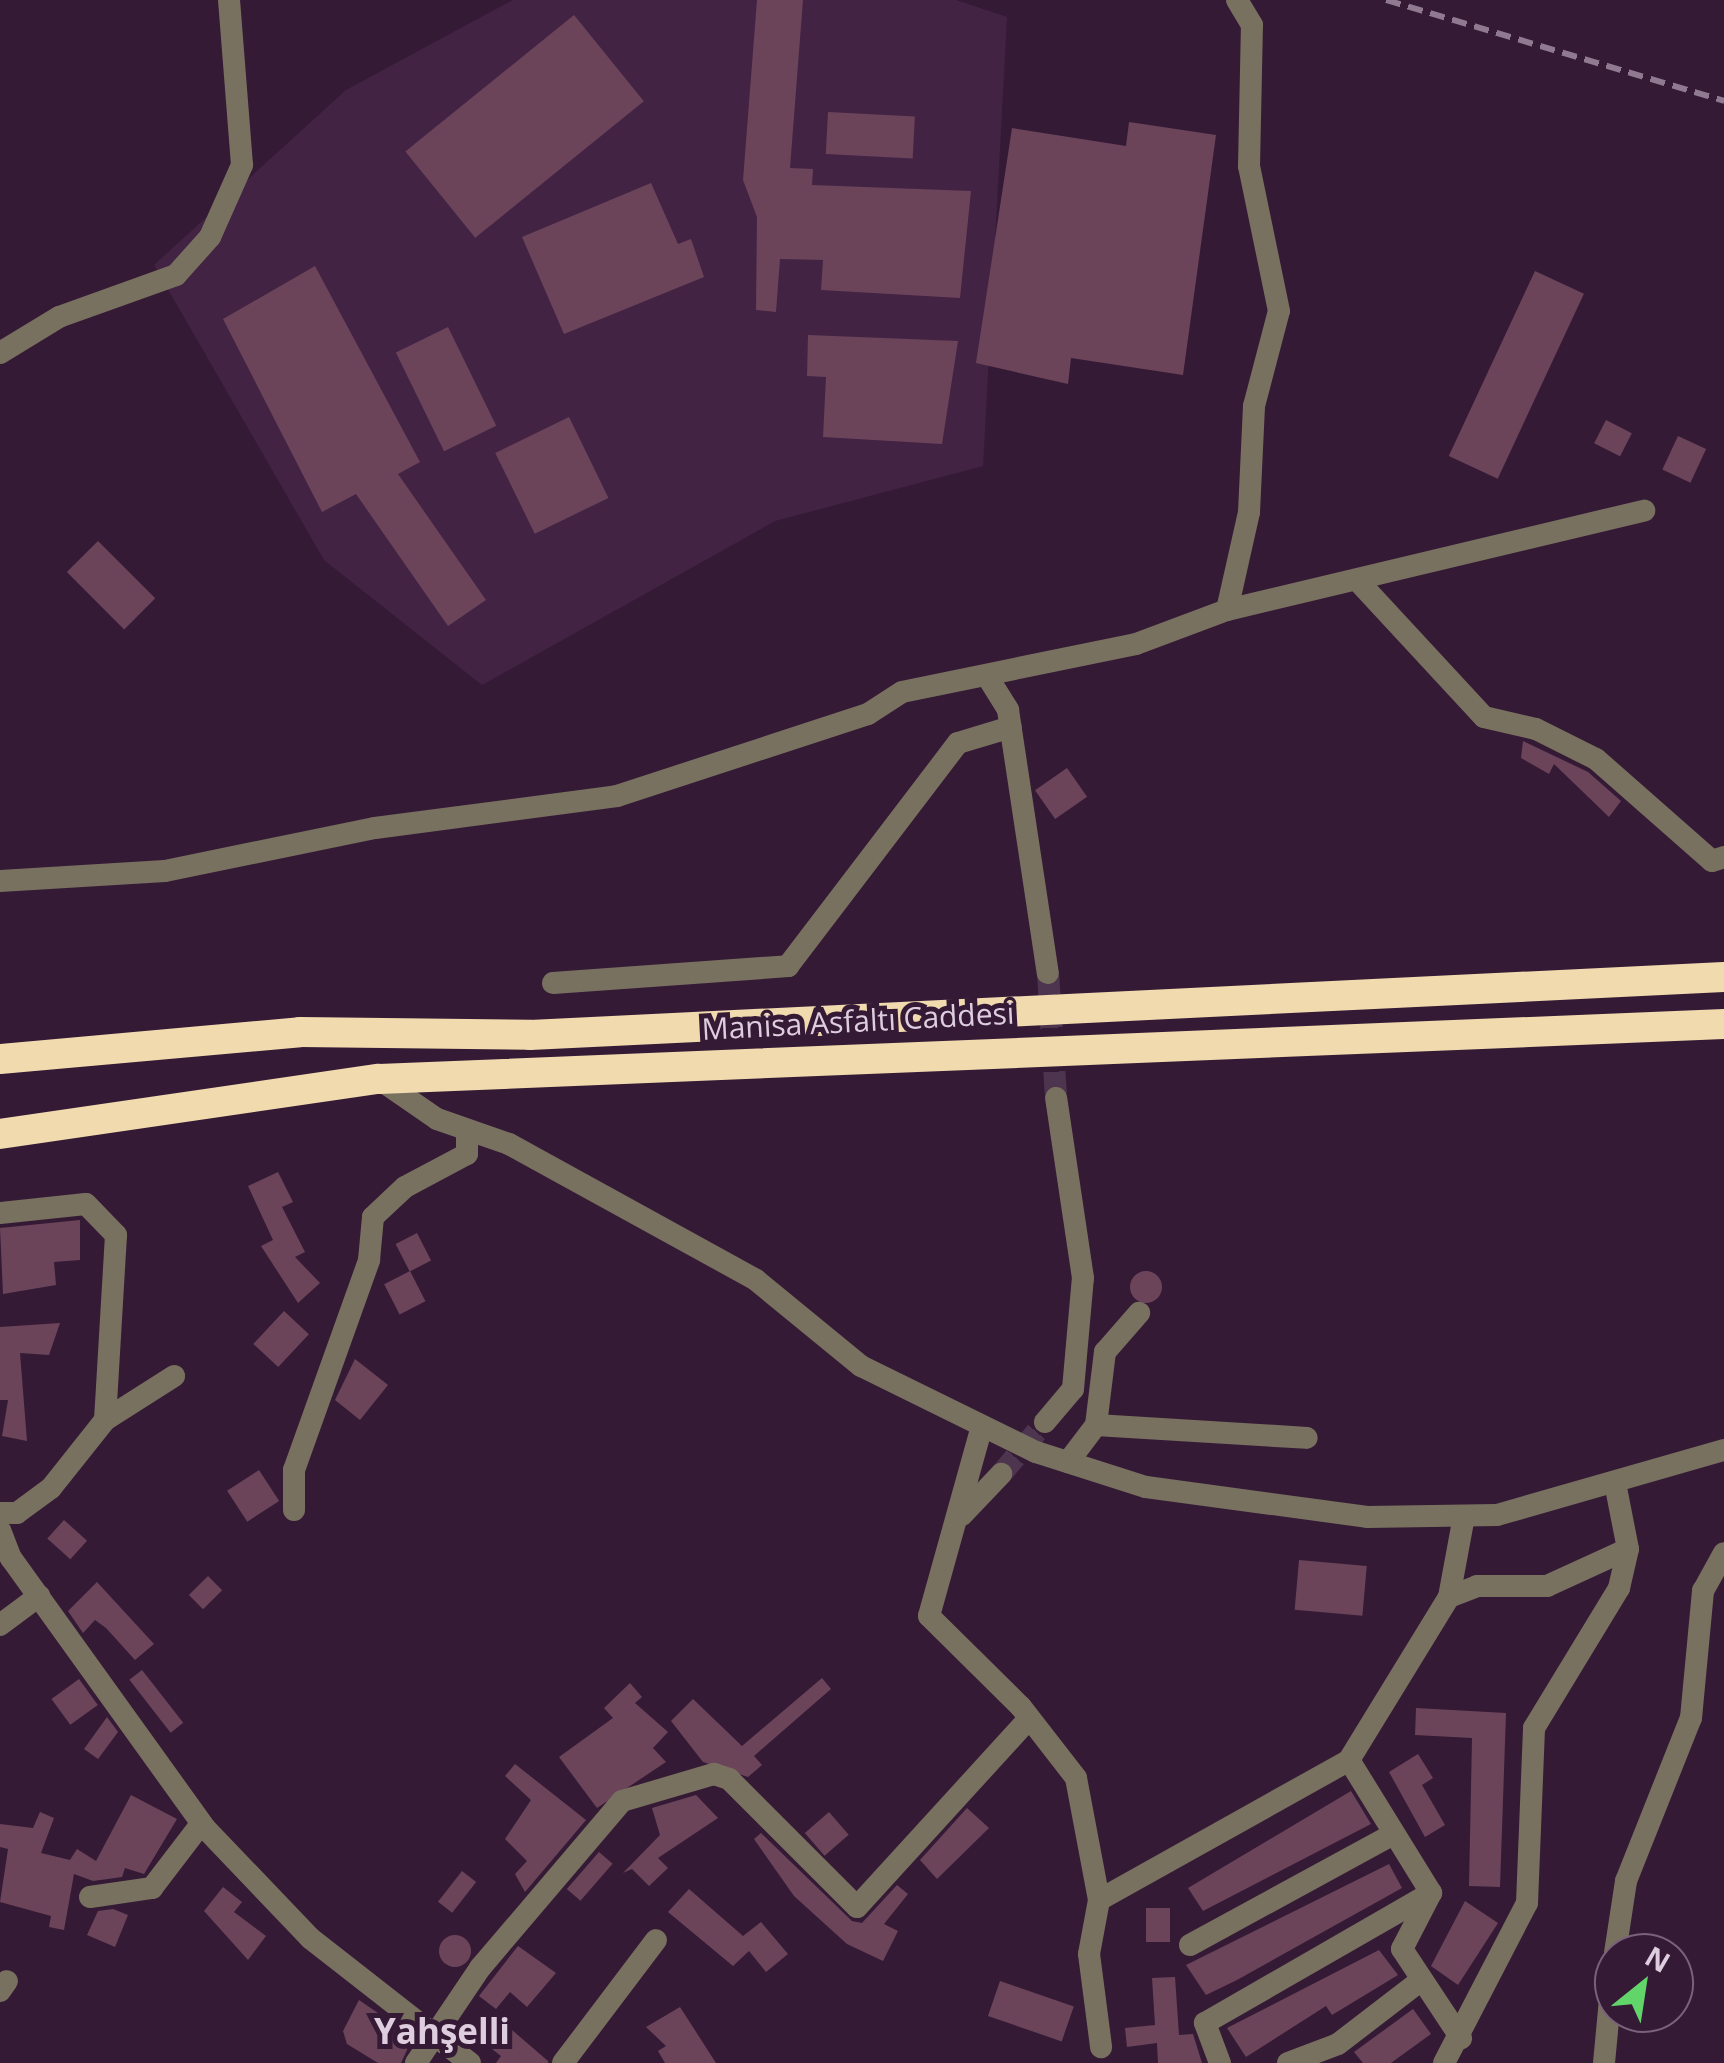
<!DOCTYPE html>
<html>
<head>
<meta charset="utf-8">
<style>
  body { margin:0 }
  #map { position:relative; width:1724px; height:2063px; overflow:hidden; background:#351a36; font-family:"Open Sans",sans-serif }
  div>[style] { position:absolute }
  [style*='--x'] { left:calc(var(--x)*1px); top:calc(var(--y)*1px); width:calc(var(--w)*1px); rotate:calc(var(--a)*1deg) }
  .built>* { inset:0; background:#432344 }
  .building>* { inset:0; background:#6b445a; transform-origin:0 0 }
  .round { border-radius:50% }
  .minor-tunnel>* { height:22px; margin-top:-11px; transform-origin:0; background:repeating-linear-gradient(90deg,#4e354f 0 22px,transparent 0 33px) }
  .minor>* { height:22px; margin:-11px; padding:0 11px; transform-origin:11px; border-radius:11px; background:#79715f }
  .highway>* { height:30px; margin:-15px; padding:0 15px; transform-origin:15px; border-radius:15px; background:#f0daae }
  .rail>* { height:6px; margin-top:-3px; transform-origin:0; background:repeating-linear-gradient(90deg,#907a91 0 15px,transparent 0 23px) }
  span { translate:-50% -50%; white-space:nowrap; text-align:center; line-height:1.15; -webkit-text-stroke:10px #351a36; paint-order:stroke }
  .street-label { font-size:30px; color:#decddf }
  .quarter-label { font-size:35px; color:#decddf; font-weight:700 }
  .north { position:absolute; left:1594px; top:1933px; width:100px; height:100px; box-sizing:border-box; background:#351a36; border:2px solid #79627a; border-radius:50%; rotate:30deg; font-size:28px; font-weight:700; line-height:40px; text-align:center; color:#decddf }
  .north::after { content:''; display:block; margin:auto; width:35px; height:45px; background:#61d56a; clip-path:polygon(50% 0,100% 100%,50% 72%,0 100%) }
</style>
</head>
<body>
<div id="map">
  <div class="built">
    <div style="clip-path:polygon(513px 0,956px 0,1007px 17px,983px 466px,775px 521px,482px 685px,324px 560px,154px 265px,346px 90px)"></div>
  </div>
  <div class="building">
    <div style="clip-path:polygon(757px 0,803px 0,790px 168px,813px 169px,812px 185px,971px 191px,960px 298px,821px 290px,823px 260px,780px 259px,776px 312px,756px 310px,757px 217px,743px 180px)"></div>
    <div style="left:574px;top:15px;width:111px;height:217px;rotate:51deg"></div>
    <div style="left:828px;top:112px;width:87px;height:42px;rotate:3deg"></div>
    <div style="clip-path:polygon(1129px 122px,1216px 135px,1183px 375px,1071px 358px,1068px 384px,976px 363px,1012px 128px,1126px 146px)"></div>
    <div style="clip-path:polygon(651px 183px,678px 244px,691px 239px,704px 277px,564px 334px,522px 237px)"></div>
    <div style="clip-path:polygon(315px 266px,420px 462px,398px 474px,486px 600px,448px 626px,356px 494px,322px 512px,223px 319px)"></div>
    <div style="left:1535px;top:271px;width:54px;height:204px;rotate:25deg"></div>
    <div style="left:448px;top:327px;width:110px;height:58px;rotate:64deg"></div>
    <div style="clip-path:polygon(808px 335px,958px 341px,942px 444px,823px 437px,826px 377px,807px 376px)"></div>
    <div style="left:569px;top:417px;width:90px;height:82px;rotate:64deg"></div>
    <div style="left:1606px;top:420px;width:29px;height:26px;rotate:27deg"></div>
    <div style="left:1678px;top:436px;width:31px;height:37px;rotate:25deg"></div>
    <div style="left:98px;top:541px;width:81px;height:44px;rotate:45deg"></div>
    <div style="clip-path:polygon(1523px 741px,1588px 772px,1621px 801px,1609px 817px,1554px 764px,1549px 774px,1521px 758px)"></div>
    <div style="left:1067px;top:768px;width:35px;height:39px;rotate:55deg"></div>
    <div style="clip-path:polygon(278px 1172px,293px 1202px,282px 1207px,305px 1252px,295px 1257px,320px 1283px,298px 1303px,261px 1246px,273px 1240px,248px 1186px)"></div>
    <div style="clip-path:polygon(80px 1220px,80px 1260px,54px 1262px,56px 1285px,3px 1294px,0 1228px)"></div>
    <div style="left:417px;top:1233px;width:31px;height:24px;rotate:63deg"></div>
    <div class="round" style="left:1130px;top:1271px;width:32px;height:32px"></div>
    <div style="left:410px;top:1271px;width:34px;height:29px;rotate:63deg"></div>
    <div style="left:284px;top:1311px;width:34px;height:45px;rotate:43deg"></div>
    <div style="clip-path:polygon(60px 1323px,49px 1355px,20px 1353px,27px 1441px,2px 1436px,8px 1400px,0 1400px,0 1327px)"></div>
    <div style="clip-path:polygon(355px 1359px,388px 1385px,360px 1420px,335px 1400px)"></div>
    <div style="left:259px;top:1470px;width:37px;height:38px;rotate:57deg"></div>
    <div style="left:64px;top:1520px;width:31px;height:25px;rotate:42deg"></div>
    <div style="left:1299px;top:1560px;width:68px;height:50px;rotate:5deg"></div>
    <div style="left:208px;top:1576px;width:20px;height:27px;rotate:45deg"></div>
    <div style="clip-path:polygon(97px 1582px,154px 1644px,135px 1660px,106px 1628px,95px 1620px,83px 1633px,68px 1611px)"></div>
    <div style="left:142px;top:1670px;width:67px;height:16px;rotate:52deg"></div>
    <div style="clip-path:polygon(822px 1678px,831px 1689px,754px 1756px,762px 1765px,748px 1777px,703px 1762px,671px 1721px,693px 1699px,742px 1746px)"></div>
    <div style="left:79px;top:1679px;width:32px;height:34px;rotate:54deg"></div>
    <div style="clip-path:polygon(630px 1683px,642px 1697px,635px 1703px,668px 1732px,653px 1748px,666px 1762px,597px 1808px,559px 1757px,613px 1718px,604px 1708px)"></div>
    <div style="clip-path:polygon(1416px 1708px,1506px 1713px,1500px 1887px,1469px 1886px,1472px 1738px,1415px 1735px)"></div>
    <div style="clip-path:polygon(107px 1717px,118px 1732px,98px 1759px,84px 1749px)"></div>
    <div style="clip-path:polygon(1418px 1754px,1433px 1778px,1422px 1785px,1445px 1825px,1425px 1837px,1389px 1772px)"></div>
    <div style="clip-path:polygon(515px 1764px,586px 1820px,525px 1892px,515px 1874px,527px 1861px,505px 1839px,531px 1800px,505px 1776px)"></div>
    <div style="clip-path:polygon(1351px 1791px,1371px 1824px,1203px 1911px,1188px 1888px)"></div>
    <div style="clip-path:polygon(131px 1795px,177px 1819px,144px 1874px,125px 1868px,122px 1877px,93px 1881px,74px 1874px,64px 1930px,49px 1927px,51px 1916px,0 1902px,8px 1849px,0 1847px,0 1824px,33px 1828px,40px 1812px,54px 1818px,41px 1853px,70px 1860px,77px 1849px,96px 1861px)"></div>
    <div style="clip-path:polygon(696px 1795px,718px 1818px,658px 1858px,668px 1868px,649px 1886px,632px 1869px,623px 1873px,660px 1835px,652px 1808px)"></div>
    <div style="clip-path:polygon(967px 1808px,989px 1828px,937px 1879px,920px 1860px)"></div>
    <div style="left:829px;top:1812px;width:30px;height:32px;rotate:49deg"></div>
    <div style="clip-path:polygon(761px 1833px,852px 1921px,862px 1923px,897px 1885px,908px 1894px,884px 1924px,898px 1931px,883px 1961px,847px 1944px,794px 1896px,754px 1839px)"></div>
    <div style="left:599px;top:1852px;width:18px;height:49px;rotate:41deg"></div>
    <div style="clip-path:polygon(1389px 1864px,1402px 1888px,1237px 1980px,1206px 1995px,1186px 1965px)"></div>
    <div style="left:462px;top:1871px;width:18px;height:39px;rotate:38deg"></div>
    <div style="clip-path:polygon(223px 1887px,242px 1902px,234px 1912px,266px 1936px,248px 1960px,204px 1911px)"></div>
    <div style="clip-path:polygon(689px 1889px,743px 1936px,761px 1922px,788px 1954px,766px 1972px,749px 1951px,733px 1966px,668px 1912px)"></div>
    <div style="clip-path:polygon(1465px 1901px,1498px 1923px,1458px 1985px,1431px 1966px)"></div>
    <div style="left:1146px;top:1908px;width:24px;height:34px"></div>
    <div style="clip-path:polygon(113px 1909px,128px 1915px,115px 1947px,87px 1935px,98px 1911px)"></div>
    <div class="round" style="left:439px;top:1935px;width:32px;height:32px"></div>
    <div style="clip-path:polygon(518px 1946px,556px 1973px,527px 2007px,510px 1992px,496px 2009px,479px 1996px)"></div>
    <div style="clip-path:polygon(1379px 1950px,1398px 1975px,1332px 2015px,1326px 2006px,1246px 2057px,1227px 2028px)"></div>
    <div style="clip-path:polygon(1175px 1977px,1179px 2035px,1193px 2034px,1202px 2063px,1158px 2063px,1157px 2043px,1127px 2047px,1125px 2028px,1155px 2025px,1152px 1978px)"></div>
    <div style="left:1000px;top:1981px;width:78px;height:37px;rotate:19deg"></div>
    <div style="clip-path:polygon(359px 2000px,413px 2037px,401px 2063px,378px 2063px,347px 2044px,343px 2031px)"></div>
    <div style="clip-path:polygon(680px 2007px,716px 2063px,665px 2063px,658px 2051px,666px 2046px,646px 2027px)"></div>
    <div style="clip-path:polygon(1413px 2009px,1431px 2034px,1391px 2063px,1363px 2063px,1354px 2052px)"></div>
    <div style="clip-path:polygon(505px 2024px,548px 2061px,548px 2063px,496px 2063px,501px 2056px,488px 2046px)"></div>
  </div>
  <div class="minor-tunnel">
    <div style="--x:1048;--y:973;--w:125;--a:86.3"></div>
    <div style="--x:1001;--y:1474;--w:68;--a:-49.8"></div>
  </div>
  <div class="minor">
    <div style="--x:0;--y:353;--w:69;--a:-31.4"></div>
    <div style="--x:59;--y:317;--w:124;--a:-19.7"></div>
    <div style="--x:176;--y:275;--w:51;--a:-48.2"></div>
    <div style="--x:210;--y:237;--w:79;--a:-66"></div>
    <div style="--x:242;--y:165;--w:166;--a:-94.5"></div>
    <div style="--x:1358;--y:581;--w:185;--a:47.2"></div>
    <div style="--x:1484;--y:717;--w:53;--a:13"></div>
    <div style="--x:1536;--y:729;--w:67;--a:26.6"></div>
    <div style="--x:1596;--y:759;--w:154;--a:41.3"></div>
    <div style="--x:1712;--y:861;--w:13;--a:-18"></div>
    <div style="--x:1227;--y:610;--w:100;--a:-77.3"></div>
    <div style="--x:1249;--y:512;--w:106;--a:-87.3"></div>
    <div style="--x:1254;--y:406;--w:98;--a:-75.3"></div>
    <div style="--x:1279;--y:311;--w:148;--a:-101.7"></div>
    <div style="--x:1249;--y:166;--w:141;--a:-88.8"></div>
    <div style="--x:1252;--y:25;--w:29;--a:-121"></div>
    <div style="--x:987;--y:676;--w:40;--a:58"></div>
    <div style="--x:1008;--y:710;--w:266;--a:81.4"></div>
    <div style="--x:0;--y:881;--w:165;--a:-3.5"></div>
    <div style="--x:165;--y:871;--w:214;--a:-11.6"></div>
    <div style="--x:375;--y:828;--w:244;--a:-7.5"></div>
    <div style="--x:617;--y:796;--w:264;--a:-18.1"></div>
    <div style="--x:868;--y:714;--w:40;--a:-32.9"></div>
    <div style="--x:902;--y:692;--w:239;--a:-11.6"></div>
    <div style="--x:1136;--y:644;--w:97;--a:-20.5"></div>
    <div style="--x:1227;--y:610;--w:429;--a:-13.4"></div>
    <div style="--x:553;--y:983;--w:236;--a:-4.1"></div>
    <div style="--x:788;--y:966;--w:280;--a:-52.7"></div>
    <div style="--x:958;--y:743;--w:55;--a:-16.8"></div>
    <div style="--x:379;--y:1079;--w:70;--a:34.6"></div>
    <div style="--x:437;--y:1119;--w:76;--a:19.1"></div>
    <div style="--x:509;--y:1144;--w:282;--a:28.8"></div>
    <div style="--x:756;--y:1280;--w:136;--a:39.3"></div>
    <div style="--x:861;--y:1366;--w:195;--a:26.2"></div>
    <div style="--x:1036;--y:1452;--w:115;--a:17.7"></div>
    <div style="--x:1146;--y:1487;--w:223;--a:7.7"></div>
    <div style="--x:1367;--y:1517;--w:130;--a:-0.9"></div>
    <div style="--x:1497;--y:1515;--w:236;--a:-16"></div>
    <div style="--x:0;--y:1213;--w:86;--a:-6"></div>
    <div style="--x:86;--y:1204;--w:43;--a:45.9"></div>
    <div style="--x:116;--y:1235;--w:185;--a:93.4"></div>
    <div style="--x:1045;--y:1422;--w:43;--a:-49.7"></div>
    <div style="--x:1073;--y:1389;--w:111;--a:-84.9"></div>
    <div style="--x:1083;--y:1278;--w:182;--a:-98.5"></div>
    <div style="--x:1096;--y:1425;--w:74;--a:-83"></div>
    <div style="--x:1105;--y:1352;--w:52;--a:-48.9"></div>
    <div style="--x:982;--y:1426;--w:197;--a:105.6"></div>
    <div style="--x:929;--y:1616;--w:129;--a:44.7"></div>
    <div style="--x:1021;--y:1707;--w:90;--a:52.2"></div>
    <div style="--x:1076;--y:1778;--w:124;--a:79.3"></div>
    <div style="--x:1099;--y:1900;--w:55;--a:100.5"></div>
    <div style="--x:1089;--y:1954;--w:94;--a:82.6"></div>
    <div style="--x:1068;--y:1462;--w:46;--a:-52.9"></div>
    <div style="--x:1096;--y:1425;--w:211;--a:3.5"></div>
    <div style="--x:294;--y:1510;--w:40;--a:-90"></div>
    <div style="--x:294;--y:1470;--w:223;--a:-70.3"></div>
    <div style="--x:369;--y:1260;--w:43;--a:-84.7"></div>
    <div style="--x:373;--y:1217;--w:44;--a:-43.2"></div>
    <div style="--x:405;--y:1187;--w:70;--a:-28"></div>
    <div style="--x:467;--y:1154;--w:21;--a:-90"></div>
    <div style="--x:0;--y:1513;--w:17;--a:0"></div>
    <div style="--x:17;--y:1513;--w:42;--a:-36.3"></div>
    <div style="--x:51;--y:1488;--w:87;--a:-51.5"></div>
    <div style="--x:105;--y:1420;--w:82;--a:-32.5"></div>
    <div style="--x:962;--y:1515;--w:57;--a:-46.4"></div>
    <div style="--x:0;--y:1530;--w:30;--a:69"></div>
    <div style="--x:11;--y:1558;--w:332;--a:54.3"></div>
    <div style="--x:205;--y:1828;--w:152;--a:46.3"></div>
    <div style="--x:310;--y:1938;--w:203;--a:38"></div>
    <div style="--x:1449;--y:1597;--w:82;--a:-79.5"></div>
    <div style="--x:0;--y:1625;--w:49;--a:-36.6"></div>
    <div style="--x:1349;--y:1760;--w:156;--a:58.3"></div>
    <div style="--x:1431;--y:1893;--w:63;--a:117.4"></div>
    <div style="--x:1402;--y:1949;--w:107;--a:56.5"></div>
    <div style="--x:90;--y:1897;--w:63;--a:-8.3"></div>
    <div style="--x:152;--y:1888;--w:81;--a:-52.6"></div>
    <div style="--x:1099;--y:1900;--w:287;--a:-29.2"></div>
    <div style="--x:1349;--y:1760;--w:191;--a:-58.5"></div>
    <div style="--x:1449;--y:1597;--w:30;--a:-21"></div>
    <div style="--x:1477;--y:1586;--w:70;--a:0"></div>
    <div style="--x:1547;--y:1586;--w:89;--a:-24.6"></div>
    <div style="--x:1190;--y:1945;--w:230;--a:-28.6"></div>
    <div style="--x:1615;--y:1953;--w:73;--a:-81.3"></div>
    <div style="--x:1626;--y:1881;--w:175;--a:-68.3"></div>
    <div style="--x:1691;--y:1718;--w:128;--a:-84.6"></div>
    <div style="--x:1703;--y:1591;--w:43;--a:-61.1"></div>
    <div style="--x:0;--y:1991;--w:12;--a:-55"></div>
    <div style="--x:416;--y:2063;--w:115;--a:-56"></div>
    <div style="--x:480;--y:1968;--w:219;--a:-49.6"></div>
    <div style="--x:622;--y:1801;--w:96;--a:-16.4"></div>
    <div style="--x:714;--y:1774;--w:16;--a:18"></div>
    <div style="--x:729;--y:1779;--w:181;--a:45"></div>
    <div style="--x:857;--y:1907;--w:251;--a:-47.6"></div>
    <div style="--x:563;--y:2063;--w:154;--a:-52.9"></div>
    <div style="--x:1220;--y:2063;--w:43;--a:-110.6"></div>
    <div style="--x:1205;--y:2023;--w:261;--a:-29.9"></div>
    <div style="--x:1288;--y:2063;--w:53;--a:-20.8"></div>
    <div style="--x:1338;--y:2044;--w:103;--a:-37.5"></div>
    <div style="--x:1444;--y:2063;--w:180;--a:-62.6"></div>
    <div style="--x:1527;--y:1903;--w:175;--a:-87.7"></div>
    <div style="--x:1534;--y:1728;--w:164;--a:-58.7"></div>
    <div style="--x:1619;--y:1588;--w:40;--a:-77"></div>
    <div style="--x:1628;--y:1549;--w:62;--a:-101.1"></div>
    <div style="--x:1604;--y:2063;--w:105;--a:-84.6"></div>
  </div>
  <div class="highway">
    <div style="--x:0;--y:1059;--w:301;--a:-5.1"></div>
    <div style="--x:300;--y:1032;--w:230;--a:0.7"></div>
    <div style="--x:530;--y:1035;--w:1195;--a:-2.78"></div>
    <div style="--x:0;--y:1134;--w:383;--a:-8.3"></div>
    <div style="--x:379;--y:1079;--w:1346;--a:-2.34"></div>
  </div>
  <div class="rail">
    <div style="--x:1386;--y:0;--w:353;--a:16.6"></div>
  </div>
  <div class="street-label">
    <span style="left:858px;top:1021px;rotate:-3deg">Manisa Asfaltı Caddesi</span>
  </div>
  <div class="quarter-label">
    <span style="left:442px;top:2031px">Yahşelli</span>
  </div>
  <div class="north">N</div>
</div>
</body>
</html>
